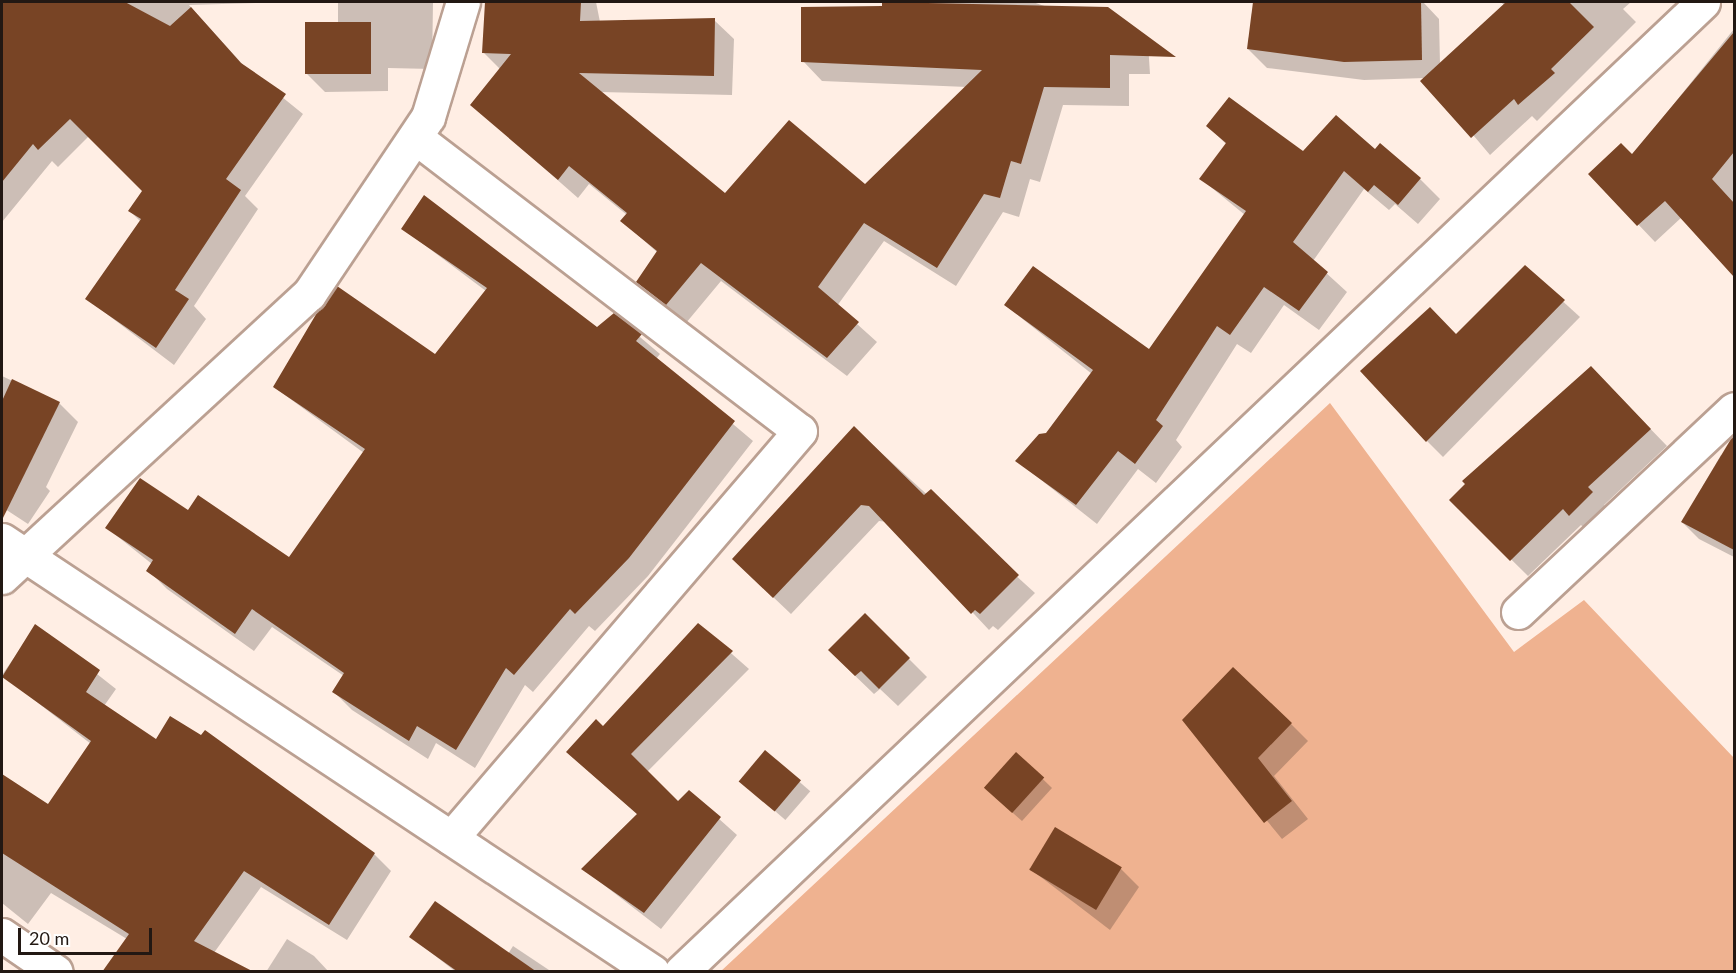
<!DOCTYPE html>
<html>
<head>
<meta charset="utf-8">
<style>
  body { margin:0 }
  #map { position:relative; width:1736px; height:973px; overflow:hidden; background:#ffeee4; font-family:Lato,sans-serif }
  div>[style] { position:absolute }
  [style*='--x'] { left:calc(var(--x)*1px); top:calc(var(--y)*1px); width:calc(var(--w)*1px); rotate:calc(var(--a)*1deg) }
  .forest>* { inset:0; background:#efb290 }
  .shadow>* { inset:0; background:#0003; transform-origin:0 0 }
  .building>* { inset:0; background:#784425; transform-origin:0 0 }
  .roads { filter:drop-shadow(2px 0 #bba092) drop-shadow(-2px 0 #bba092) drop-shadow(0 2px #bba092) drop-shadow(0 -2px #bba092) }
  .minor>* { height:33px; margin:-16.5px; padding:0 16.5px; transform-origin:16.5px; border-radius:16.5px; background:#fff }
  span { translate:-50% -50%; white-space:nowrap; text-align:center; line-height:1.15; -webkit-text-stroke:6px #fff; paint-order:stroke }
  .frame { position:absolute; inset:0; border:3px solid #221813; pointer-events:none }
  .scale { position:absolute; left:18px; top:928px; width:134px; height:27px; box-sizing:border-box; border:3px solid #221813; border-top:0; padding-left:8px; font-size:18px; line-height:21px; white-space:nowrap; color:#221813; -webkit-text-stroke:4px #fff; paint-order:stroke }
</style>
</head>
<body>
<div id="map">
  <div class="forest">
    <div style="clip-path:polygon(1330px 403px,1514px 652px,1584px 600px,1734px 758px,1734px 971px,720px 972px)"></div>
  </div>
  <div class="shadow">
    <div style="clip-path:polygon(27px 2px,286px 2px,189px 5px,245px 67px,303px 114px,245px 196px,258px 209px,194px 306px,206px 319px,174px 365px,87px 299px,141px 222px,130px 211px,144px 191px,89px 136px,58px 167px,52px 161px,2px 222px,2px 27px)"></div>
    <div style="clip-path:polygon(338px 2px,433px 2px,432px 69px,388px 68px,388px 91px,325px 92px,307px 74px,338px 24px)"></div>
    <div style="clip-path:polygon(486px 2px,596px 2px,600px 22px,714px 20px,734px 39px,732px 95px,599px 92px,726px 195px,865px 186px,967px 87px,822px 81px,803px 61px,883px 8px,884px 2px,1033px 2px,1148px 43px,1150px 74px,1129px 74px,1129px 106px,1063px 105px,1040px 182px,1030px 179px,1019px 217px,1003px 212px,956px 286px,884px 241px,837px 306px,877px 342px,847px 376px,721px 281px,686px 323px,638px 282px,658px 253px,622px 221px,627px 215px,589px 184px,578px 198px,472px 105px,500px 69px,483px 52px)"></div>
    <div style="clip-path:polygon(1255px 2px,1423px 2px,1439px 19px,1440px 64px,1504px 5px,1501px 2px,1631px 2px,1623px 9px,1636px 22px,1537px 121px,1532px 116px,1490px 155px,1425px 78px,1364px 80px,1267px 68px,1248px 49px)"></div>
    <div style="clip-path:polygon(1734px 29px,1734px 274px,1682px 217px,1655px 242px,1597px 181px,1632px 156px)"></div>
    <div style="clip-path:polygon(1208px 126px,1303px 153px,1375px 151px,1420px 179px,1440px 199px,1418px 224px,1395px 204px,1389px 210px,1364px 189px,1313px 261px,1347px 292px,1319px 330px,1284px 305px,1251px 353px,1237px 344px,1176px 440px,1182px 447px,1156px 483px,1138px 469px,1097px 524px,1017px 461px,1047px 434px,1092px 374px,1005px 305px,1150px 351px,1245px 215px,1201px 179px,1226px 144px)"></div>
    <div style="clip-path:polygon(403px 229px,597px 329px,614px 315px,660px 354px,656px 359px,753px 441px,648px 576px,595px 631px,589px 626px,533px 692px,525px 685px,475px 768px,436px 743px,428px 759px,352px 710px,334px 692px,344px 676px,272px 627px,254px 651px,167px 589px,148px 570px,152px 564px,107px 528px,188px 512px,289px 559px,364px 453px,274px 387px,435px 356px,486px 291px)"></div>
    <div style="clip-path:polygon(1525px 267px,1580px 317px,1443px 457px,1427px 441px,1457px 336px)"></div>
    <div style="clip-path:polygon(2px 376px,59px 403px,78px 422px,46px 487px,50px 491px,28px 524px,2px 507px)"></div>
    <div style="clip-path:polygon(1608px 385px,1667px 446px,1604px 505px,1609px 510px,1587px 531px,1581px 525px,1528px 576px,1451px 500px)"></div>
    <div style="clip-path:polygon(854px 428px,1035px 593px,998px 630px,993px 626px,989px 630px,888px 522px,879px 521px,791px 614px,751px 576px)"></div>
    <div style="clip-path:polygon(1721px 455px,1730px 459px,1734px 455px,1734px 557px,1699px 539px,1682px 522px)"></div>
    <div style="clip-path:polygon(865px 615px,927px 677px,898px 706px,880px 689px,874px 694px,848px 669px)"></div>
    <div style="clip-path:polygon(699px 625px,749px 669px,647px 772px,678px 803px,689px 792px,737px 835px,661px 929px,583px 869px,638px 815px,585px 768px,603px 728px)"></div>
    <div style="clip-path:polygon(36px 626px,116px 689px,104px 706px,157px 741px,374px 854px,391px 871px,347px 940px,261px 887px,211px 957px,127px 939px,51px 893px,28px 924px,2px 903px,2px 776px,48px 806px,91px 744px,2px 675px)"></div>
    <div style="clip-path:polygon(1184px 720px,1291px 724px,1308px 741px,1274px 776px,1308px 819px,1282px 839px)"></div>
    <div style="left:765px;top:752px;width:60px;height:38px;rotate:41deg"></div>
    <div style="clip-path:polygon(1017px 754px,1052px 788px,1022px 821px,995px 797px)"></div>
    <div style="clip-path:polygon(1029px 868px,1121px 869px,1139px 887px,1110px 930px)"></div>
    <div style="clip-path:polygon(411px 937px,508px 954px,513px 946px,552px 972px,456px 972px)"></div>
    <div style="clip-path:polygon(287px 939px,314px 956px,329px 972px,266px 972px)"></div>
  </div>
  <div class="building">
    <div style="clip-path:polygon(2px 2px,125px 2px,170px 26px,191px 7px,241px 63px,286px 94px,226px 179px,241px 190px,175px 290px,189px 299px,156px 348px,85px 299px,141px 219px,128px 211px,142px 191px,70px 119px,38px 150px,33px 144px,2px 182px)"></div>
    <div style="clip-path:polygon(485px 2px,581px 2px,580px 21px,715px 18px,714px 76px,579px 73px,725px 193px,789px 120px,865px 184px,982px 70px,801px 62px,801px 7px,882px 6px,882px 2px,1108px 7px,1176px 57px,1110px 55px,1110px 88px,1044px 87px,1021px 164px,1011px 161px,1000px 198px,984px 194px,937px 268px,864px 223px,818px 287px,859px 322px,827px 358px,701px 263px,666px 305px,636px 282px,657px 251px,620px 221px,627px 213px,569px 166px,558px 180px,470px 105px,511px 54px,482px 53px)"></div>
    <div style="clip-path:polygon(1253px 2px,1421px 2px,1422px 60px,1344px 62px,1247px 49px)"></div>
    <div style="clip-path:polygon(1506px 2px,1569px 2px,1594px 27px,1551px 69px,1555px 73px,1518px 105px,1514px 99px,1471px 138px,1420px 81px)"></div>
    <div style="left:371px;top:22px;width:52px;height:66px;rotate:90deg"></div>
    <div style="clip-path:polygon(1734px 32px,1734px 152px,1712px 179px,1734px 203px,1734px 277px,1665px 201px,1637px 226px,1588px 174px,1621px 143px,1632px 154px)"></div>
    <div style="clip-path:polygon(1229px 97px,1303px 151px,1336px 115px,1375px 149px,1380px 143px,1421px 178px,1398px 205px,1374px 185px,1368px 192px,1344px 171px,1293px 242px,1328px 272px,1299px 311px,1264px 287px,1230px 335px,1217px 326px,1156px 420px,1163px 426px,1135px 464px,1118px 451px,1076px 505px,1015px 461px,1039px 434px,1046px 433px,1093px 370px,1004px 305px,1033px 266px,1149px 349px,1246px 211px,1199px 179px,1226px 143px,1206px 126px)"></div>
    <div style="clip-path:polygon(424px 195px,597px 327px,614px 313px,642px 334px,636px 341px,735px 421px,629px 558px,575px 614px,570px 609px,514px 675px,506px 668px,456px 750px,417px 726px,409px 741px,332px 692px,344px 673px,252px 609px,235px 634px,146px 571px,153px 560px,105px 528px,140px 478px,188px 510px,198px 495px,289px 557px,365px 449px,273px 387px,318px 311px,337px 286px,435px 354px,487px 288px,401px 229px)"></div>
    <div style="clip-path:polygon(1525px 265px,1565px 300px,1426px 442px,1360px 371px,1430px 307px,1456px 334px)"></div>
    <div style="clip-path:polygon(1591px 366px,1651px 429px,1588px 487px,1593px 492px,1569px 516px,1563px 509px,1510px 561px,1449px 500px,1465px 484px,1462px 481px)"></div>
    <div style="clip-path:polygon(12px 379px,60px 402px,2px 520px,2px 401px)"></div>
    <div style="clip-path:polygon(854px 426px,924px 495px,931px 489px,1019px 575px,980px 614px,975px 610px,971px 614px,869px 506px,861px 505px,773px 598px,732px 559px)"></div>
    <div style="clip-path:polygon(1734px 434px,1734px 550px,1681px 522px)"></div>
    <div style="clip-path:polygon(865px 613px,910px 658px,879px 689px,861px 671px,855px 676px,828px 650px)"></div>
    <div style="clip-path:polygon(698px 623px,733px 651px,631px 754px,678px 801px,689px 790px,721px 817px,644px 913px,581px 869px,637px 814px,566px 752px,596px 719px,603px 726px)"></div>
    <div style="clip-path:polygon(35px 624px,100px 670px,86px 692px,156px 739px,170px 716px,201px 735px,205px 730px,375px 853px,329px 925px,244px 871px,194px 941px,254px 972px,102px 972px,129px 934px,2px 853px,2px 774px,48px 804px,91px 741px,2px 677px)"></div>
    <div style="clip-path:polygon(1233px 667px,1292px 723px,1258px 758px,1292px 801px,1264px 823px,1182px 720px)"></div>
    <div style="left:765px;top:750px;width:47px;height:41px;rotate:40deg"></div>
    <div style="left:1016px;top:752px;width:38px;height:48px;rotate:42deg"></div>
    <div style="left:1055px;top:827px;width:78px;height:50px;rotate:31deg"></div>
    <div style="clip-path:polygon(435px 901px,537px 972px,458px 972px,409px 937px)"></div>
  </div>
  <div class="roads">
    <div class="minor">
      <div style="--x:415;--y:137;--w:484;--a:37.4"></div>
      <div style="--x:800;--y:431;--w:536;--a:130.61"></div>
      <div style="--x:2;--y:540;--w:781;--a:33.57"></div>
      <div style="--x:2;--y:577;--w:418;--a:-42.7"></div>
      <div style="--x:309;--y:294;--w:213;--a:-56.1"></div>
      <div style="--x:428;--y:117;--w:120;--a:-73.1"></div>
      <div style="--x:1518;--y:612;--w:296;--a:-43.2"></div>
      <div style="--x:2;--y:935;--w:65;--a:34.4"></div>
      <div style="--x:681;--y:972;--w:1409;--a:-43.5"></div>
    </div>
  </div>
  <div class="frame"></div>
  <div class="scale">20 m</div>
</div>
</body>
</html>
